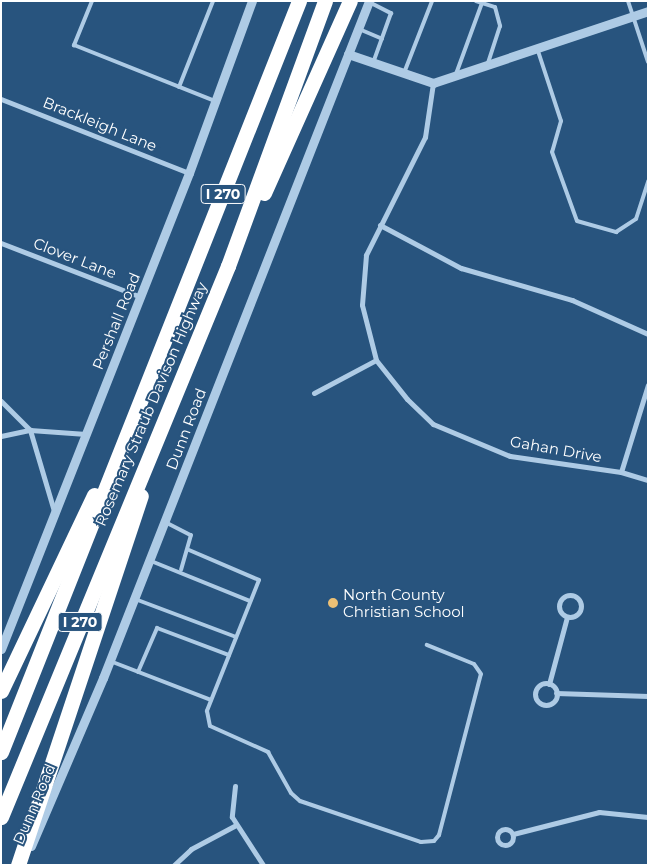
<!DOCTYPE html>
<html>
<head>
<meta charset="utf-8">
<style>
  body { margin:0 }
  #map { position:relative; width:649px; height:866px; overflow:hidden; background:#28547e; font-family:Montserrat,sans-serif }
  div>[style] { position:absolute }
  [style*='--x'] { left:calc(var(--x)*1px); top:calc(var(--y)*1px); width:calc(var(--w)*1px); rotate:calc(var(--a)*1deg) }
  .service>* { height:4px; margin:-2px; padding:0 2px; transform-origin:2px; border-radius:2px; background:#aecbe5 }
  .minor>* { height:5px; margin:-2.5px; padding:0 2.5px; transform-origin:2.5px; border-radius:2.5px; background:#aecbe5 }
  .minor>.ring { margin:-2.5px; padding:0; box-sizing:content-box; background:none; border:5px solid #aecbe5; border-radius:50% }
  .tertiary>* { height:9px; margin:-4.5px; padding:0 4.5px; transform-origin:4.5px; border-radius:4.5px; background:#aecbe5 }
  .motorway>* { height:15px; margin:-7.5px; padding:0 7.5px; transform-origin:7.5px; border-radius:7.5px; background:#fff }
  .dots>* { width:14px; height:14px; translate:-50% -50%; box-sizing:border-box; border:2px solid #28547e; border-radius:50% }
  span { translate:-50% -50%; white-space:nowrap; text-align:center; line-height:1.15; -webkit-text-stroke:4px #28547e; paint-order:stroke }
  .shield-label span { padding:1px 4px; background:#28547e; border:1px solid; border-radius:4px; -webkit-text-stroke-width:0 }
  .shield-label { font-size:14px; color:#fff; font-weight:700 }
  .street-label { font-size:15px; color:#fff }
  .poi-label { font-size:15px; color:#fff }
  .left { translate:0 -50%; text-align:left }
  .frame { position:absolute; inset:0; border:2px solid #fff; pointer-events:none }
</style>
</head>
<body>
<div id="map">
  <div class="service">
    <div style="--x:92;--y:1;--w:48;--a:112.2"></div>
    <div style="--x:74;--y:45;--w:152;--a:21.7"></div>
    <div style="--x:476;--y:1;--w:20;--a:18"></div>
    <div style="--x:495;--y:7;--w:20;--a:75"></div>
    <div style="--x:500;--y:26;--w:39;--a:108"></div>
    <div style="--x:628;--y:1;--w:64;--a:71.8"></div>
    <div style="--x:369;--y:2;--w:25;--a:27"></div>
    <div style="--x:391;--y:13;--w:53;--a:109.8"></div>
    <div style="--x:359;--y:29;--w:25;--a:23"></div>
    <div style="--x:537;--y:48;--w:77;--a:71.8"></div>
    <div style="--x:561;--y:121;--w:32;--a:106"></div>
    <div style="--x:552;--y:152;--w:73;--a:70.1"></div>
    <div style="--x:577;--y:221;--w:41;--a:15.8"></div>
    <div style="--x:616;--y:232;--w:24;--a:-33"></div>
    <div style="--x:636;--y:219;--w:40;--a:-72"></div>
    <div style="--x:404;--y:73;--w:77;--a:-68.7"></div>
    <div style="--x:456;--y:74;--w:76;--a:-69.9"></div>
    <div style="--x:179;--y:87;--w:92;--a:-68.4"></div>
    <div style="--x:165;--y:522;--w:29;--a:27"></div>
    <div style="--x:191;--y:535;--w:36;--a:106"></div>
    <div style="--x:189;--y:550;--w:76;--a:23.2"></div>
    <div style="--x:259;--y:580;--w:141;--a:111.7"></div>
    <div style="--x:207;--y:711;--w:15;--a:79"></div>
    <div style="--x:210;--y:726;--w:64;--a:24.1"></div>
    <div style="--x:268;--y:752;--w:47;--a:60.7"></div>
    <div style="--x:291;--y:793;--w:12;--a:42"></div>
    <div style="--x:300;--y:801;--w:128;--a:18.7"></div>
    <div style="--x:421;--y:842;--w:13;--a:-4"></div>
    <div style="--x:434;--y:841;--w:8;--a:-50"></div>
    <div style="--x:439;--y:835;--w:166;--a:-75.4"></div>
    <div style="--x:481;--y:674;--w:12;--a:-125"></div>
    <div style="--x:474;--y:664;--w:51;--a:-158"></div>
    <div style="--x:151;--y:561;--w:107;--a:22"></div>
    <div style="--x:135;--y:599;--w:108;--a:20.6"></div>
    <div style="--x:110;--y:661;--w:108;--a:21.1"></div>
    <div style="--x:138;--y:672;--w:48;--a:-66.6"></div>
    <div style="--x:157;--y:628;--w:77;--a:20.6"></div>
  </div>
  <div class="minor">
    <div style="--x:433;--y:83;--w:55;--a:98.4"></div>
    <div style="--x:425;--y:137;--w:132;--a:116.6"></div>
    <div style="--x:366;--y:255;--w:50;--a:94.6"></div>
    <div style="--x:362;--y:305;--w:57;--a:75.7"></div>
    <div style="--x:376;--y:360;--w:50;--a:51.5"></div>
    <div style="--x:407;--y:399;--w:36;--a:44"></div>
    <div style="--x:433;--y:424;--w:83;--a:22.6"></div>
    <div style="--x:510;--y:456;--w:112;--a:8.2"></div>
    <div style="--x:621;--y:472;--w:28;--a:17"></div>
    <div style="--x:1;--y:99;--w:202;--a:21.5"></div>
    <div style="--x:380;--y:225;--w:92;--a:28"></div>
    <div style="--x:461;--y:268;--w:116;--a:16.1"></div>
    <div style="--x:572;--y:300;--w:83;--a:24.1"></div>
    <div style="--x:1;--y:243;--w:150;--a:21.1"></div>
    <div style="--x:314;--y:393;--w:70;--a:-28"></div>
    <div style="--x:1;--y:401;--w:41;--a:45"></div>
    <div style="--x:30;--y:430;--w:84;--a:73.5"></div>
    <div style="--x:1;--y:436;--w:30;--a:-12"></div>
    <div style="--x:30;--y:430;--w:56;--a:4.1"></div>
    <div style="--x:621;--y:472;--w:91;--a:-72.8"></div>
    <div class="ring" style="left:559px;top:595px;width:17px;height:17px"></div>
    <div class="ring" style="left:535px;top:683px;width:17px;height:17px"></div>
    <div style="--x:549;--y:684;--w:69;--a:-75"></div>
    <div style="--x:556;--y:693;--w:92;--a:1.9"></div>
    <div style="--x:235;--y:786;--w:31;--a:96"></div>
    <div style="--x:232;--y:817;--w:57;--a:57.1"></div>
    <div class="ring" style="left:497px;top:829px;width:11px;height:11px"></div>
    <div style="--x:513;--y:834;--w:89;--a:-14.3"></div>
    <div style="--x:599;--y:812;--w:49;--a:5.8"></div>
    <div style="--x:174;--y:865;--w:23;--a:-43"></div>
    <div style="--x:191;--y:849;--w:51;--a:-28.1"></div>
  </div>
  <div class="tertiary">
    <div style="--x:348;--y:54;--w:90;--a:18.8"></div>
    <div style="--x:433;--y:83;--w:227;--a:-18.5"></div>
    <div style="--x:1;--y:649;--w:512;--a:-68.45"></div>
    <div style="--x:189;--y:173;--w:183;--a:-69.9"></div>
    <div style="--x:31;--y:846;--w:183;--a:-66.8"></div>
    <div style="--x:103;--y:678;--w:727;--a:-68.55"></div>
  </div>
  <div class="motorway">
    <div style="--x:264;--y:193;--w:210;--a:-65.9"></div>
    <div style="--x:1;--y:691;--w:217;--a:-64.6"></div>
    <div style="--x:1;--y:752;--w:808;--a:-68.36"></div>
    <div style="--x:1;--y:817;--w:596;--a:-67.61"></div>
    <div style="--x:228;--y:266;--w:282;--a:-69.9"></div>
    <div style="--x:18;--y:865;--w:389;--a:-71.6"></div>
  </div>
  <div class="dots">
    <div style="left:333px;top:603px;background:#ecc075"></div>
  </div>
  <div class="shield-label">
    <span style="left:223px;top:194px">I 270</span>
    <span style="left:80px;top:622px">I 270</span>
  </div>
  <div class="street-label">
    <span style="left:100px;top:124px;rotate:22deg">Brackleigh Lane</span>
    <span style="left:75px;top:258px;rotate:21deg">Clover Lane</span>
    <span style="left:116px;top:321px;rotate:-68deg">Pershall Road</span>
    <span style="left:151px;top:404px;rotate:-67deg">Rosemary Straub Davison Highway</span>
    <span style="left:186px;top:429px;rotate:-69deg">Dunn Road</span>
    <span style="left:556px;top:449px;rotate:10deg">Gahan Drive</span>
    <span style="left:34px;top:804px;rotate:-67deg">Dunn Road</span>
  </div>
  <div class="poi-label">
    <span class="left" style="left:343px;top:603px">North County<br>Christian School</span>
  </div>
  <div class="frame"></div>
</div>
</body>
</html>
